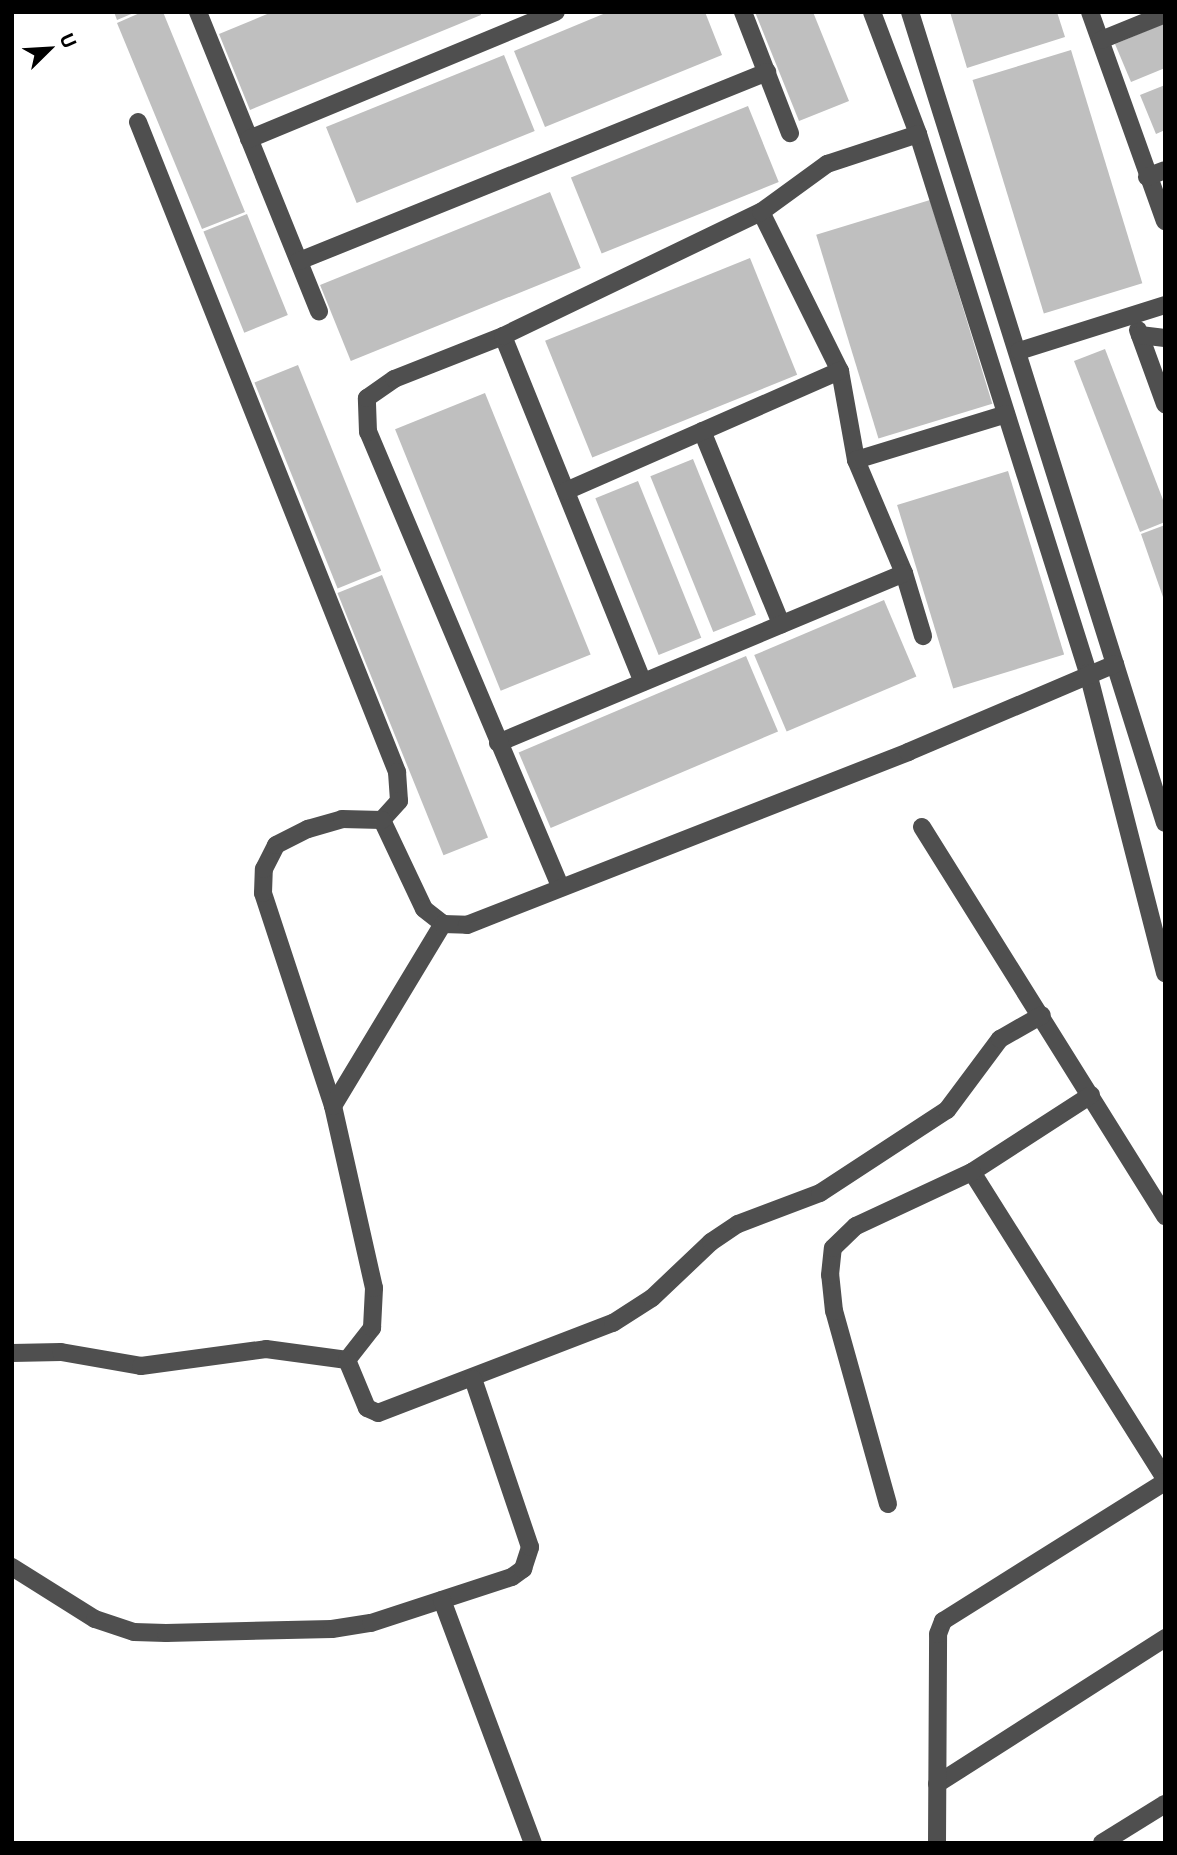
<!DOCTYPE html>
<html>
<head>
<meta charset="utf-8">
<style>
  body { margin:0 }
  #map { position:relative; width:1177px; height:1855px; overflow:hidden; background:#fff; font-family:"Public Sans",sans-serif }
  div>[style] { position:absolute }
  [style*='--x'] { left:calc(var(--x)*1px); top:calc(var(--y)*1px); width:calc(var(--w)*1px); rotate:calc(var(--a)*1deg) }
  .building>* { inset:0; background:#bfbfbf; transform-origin:0 0 }
  .minor>* { height:18px; margin:-9px; padding:0 9px; transform-origin:9px; border-radius:9px; background:#4f4f4f }
  span { translate:-50% -50%; white-space:nowrap; text-align:center; line-height:1.15; -webkit-text-stroke:5px #fff; paint-order:stroke }
  .frame { position:absolute; inset:0; border:14px solid #000; pointer-events:none }
  .north { position:absolute; left:14px; top:14px; width:70px; height:70px; -webkit-text-stroke:5px #fff; paint-order:stroke; rotate:66deg; font-size:19px; font-weight:700; line-height:28px; text-align:center; color:#000 }
  .north::after { content:''; display:block; margin:auto; width:24px; height:32px; background:#000; clip-path:polygon(50% 0,100% 100%,50% 72%,0 100%) }
</style>
</head>
<body>
<div id="map">
  <div class="building">
    <div style="clip-path:polygon(114px 12px,136px 12px,117px 20px)"></div>
    <div style="clip-path:polygon(142px 12px,163px 12px,245px 212px,202px 229px,117px 23px)"></div>
    <div style="clip-path:polygon(272px 12px,480px 12px,481px 15px,250px 110px,219px 34px)"></div>
    <div style="clip-path:polygon(608px 12px,705px 12px,722px 55px,545px 127px,514px 51px)"></div>
    <div style="clip-path:polygon(755px 12px,813px 12px,849px 101px,799px 121px)"></div>
    <div style="clip-path:polygon(950px 12px,1057px 12px,1065px 37px,967px 68px)"></div>
    <div style="clip-path:polygon(1165px 23px,1165px 68px,1131px 82px,1115px 44px)"></div>
    <div style="left:1071px;top:50px;width:244px;height:103px;rotate:73deg"></div>
    <div style="left:504px;top:55px;width:82px;height:192px;rotate:68deg"></div>
    <div style="clip-path:polygon(1165px 85px,1165px 130px,1156px 134px,1140px 95px)"></div>
    <div style="left:748px;top:106px;width:82px;height:191px;rotate:68deg"></div>
    <div style="left:550px;top:192px;width:82px;height:248px;rotate:68deg"></div>
    <div style="left:930px;top:200px;width:213px;height:119px;rotate:73deg"></div>
    <div style="left:247px;top:214px;width:109px;height:47px;rotate:68deg"></div>
    <div style="left:750px;top:258px;width:126px;height:221px;rotate:68deg"></div>
    <div style="clip-path:polygon(1105px 349px,1165px 505px,1165px 522px,1140px 532px,1074px 361px)"></div>
    <div style="left:298px;top:365px;width:222px;height:47px;rotate:68deg"></div>
    <div style="left:485px;top:393px;width:282px;height:97px;rotate:68deg"></div>
    <div style="left:693px;top:459px;width:168px;height:46px;rotate:68deg"></div>
    <div style="left:1008px;top:471px;width:192px;height:116px;rotate:73deg"></div>
    <div style="left:638px;top:481px;width:169px;height:46px;rotate:68deg"></div>
    <div style="clip-path:polygon(1165px 525px,1165px 600px,1164px 600px,1141px 534px)"></div>
    <div style="left:382px;top:575px;width:283px;height:48px;rotate:68deg"></div>
    <div style="left:884px;top:600px;width:83px;height:141px;rotate:67deg"></div>
    <div style="left:746px;top:656px;width:82px;height:247px;rotate:67deg"></div>
  </div>
  <div class="minor">
    <div style="--x:198;--y:12;--w:323;--a:68"></div>
    <div style="--x:743;--y:12;--w:130;--a:68.8"></div>
    <div style="--x:872;--y:12;--w:130;--a:69.3"></div>
    <div style="--x:918;--y:134;--w:565;--a:72.49"></div>
    <div style="--x:1088;--y:673;--w:310;--a:75.6"></div>
    <div style="--x:910;--y:12;--w:850;--a:72.55"></div>
    <div style="--x:1090;--y:12;--w:222;--a:70.3"></div>
    <div style="--x:1101;--y:40;--w:69;--a:-22.1"></div>
    <div style="--x:138;--y:122;--w:700;--a:68.27"></div>
    <div style="--x:397;--y:772;--w:29;--a:86"></div>
    <div style="--x:399;--y:801;--w:25;--a:132"></div>
    <div style="--x:382;--y:820;--w:98;--a:64.7"></div>
    <div style="--x:424;--y:909;--w:24;--a:38"></div>
    <div style="--x:249;--y:139;--w:332;--a:-22.5"></div>
    <div style="--x:1147;--y:177;--w:19;--a:-21"></div>
    <div style="--x:761;--y:212;--w:178;--a:63.6"></div>
    <div style="--x:840;--y:371;--w:90;--a:79.8"></div>
    <div style="--x:856;--y:460;--w:123;--a:67"></div>
    <div style="--x:904;--y:573;--w:66;--a:73.2"></div>
    <div style="--x:299;--y:261;--w:505;--a:-21.99"></div>
    <div style="--x:1138;--y:330;--w:79;--a:70"></div>
    <div style="--x:1140;--y:335;--w:25;--a:7"></div>
    <div style="--x:503;--y:336;--w:373;--a:68"></div>
    <div style="--x:1019;--y:351;--w:153;--a:-17.5"></div>
    <div style="--x:702;--y:431;--w:209;--a:67.7"></div>
    <div style="--x:856;--y:460;--w:157;--a:-17"></div>
    <div style="--x:566;--y:491;--w:299;--a:-23.7"></div>
    <div style="--x:498;--y:743;--w:440;--a:-22.7"></div>
    <div style="--x:922;--y:827;--w:459;--a:58"></div>
    <div style="--x:560;--y:886;--w:493;--a:-112.9"></div>
    <div style="--x:368;--y:432;--w:34;--a:-92"></div>
    <div style="--x:367;--y:398;--w:33;--a:-35"></div>
    <div style="--x:394;--y:379;--w:117;--a:-21.5"></div>
    <div style="--x:503;--y:336;--w:286;--a:-25.7"></div>
    <div style="--x:761;--y:212;--w:82;--a:-36"></div>
    <div style="--x:827;--y:164;--w:96;--a:-18.2"></div>
    <div style="--x:1091;--y:1095;--w:142;--a:147.1"></div>
    <div style="--x:972;--y:1172;--w:363;--a:57.8"></div>
    <div style="--x:333;--y:1106;--w:224;--a:-108.2"></div>
    <div style="--x:263;--y:893;--w:24;--a:-88"></div>
    <div style="--x:264;--y:869;--w:27;--a:-63"></div>
    <div style="--x:276;--y:845;--w:36;--a:-27"></div>
    <div style="--x:308;--y:829;--w:35;--a:-16"></div>
    <div style="--x:342;--y:819;--w:40;--a:1.4"></div>
    <div style="--x:12;--y:1353;--w:49;--a:-1.2"></div>
    <div style="--x:61;--y:1352;--w:81;--a:9.9"></div>
    <div style="--x:141;--y:1366;--w:126;--a:-7.7"></div>
    <div style="--x:266;--y:1349;--w:82;--a:7.7"></div>
    <div style="--x:347;--y:1360;--w:52;--a:67.4"></div>
    <div style="--x:367;--y:1408;--w:12;--a:24"></div>
    <div style="--x:378;--y:1413;--w:252;--a:-21"></div>
    <div style="--x:613;--y:1323;--w:46;--a:-32.7"></div>
    <div style="--x:652;--y:1298;--w:81;--a:-43.5"></div>
    <div style="--x:711;--y:1242;--w:32;--a:-34"></div>
    <div style="--x:738;--y:1224;--w:88;--a:-20.7"></div>
    <div style="--x:820;--y:1193;--w:152;--a:-33.2"></div>
    <div style="--x:947;--y:1110;--w:89;--a:-53.3"></div>
    <div style="--x:1000;--y:1039;--w:48;--a:-29.7"></div>
    <div style="--x:347;--y:1360;--w:41;--a:-52"></div>
    <div style="--x:372;--y:1328;--w:40;--a:-87.1"></div>
    <div style="--x:374;--y:1288;--w:187;--a:-102.7"></div>
    <div style="--x:333;--y:1106;--w:213;--a:-58.9"></div>
    <div style="--x:443;--y:924;--w:24;--a:2"></div>
    <div style="--x:467;--y:925;--w:474;--a:-21.4"></div>
    <div style="--x:908;--y:752;--w:225;--a:-23"></div>
    <div style="--x:888;--y:1504;--w:200;--a:-105.6"></div>
    <div style="--x:834;--y:1311;--w:36;--a:-96"></div>
    <div style="--x:830;--y:1275;--w:27;--a:-84"></div>
    <div style="--x:833;--y:1248;--w:32;--a:-44"></div>
    <div style="--x:856;--y:1226;--w:128;--a:-25"></div>
    <div style="--x:12;--y:1567;--w:98;--a:32.1"></div>
    <div style="--x:95;--y:1619;--w:41;--a:18.4"></div>
    <div style="--x:134;--y:1632;--w:32;--a:2"></div>
    <div style="--x:166;--y:1633;--w:166;--a:-1.4"></div>
    <div style="--x:332;--y:1629;--w:39;--a:-9"></div>
    <div style="--x:371;--y:1623;--w:148;--a:-18.1"></div>
    <div style="--x:512;--y:1577;--w:14;--a:-36"></div>
    <div style="--x:523;--y:1569;--w:23;--a:-72"></div>
    <div style="--x:530;--y:1547;--w:177;--a:-108.7"></div>
    <div style="--x:442;--y:1600;--w:259;--a:69.5"></div>
    <div style="--x:937;--y:1784;--w:271;--a:-32.6"></div>
    <div style="--x:937;--y:1843;--w:209;--a:-89.7"></div>
    <div style="--x:938;--y:1634;--w:14;--a:-69"></div>
    <div style="--x:943;--y:1621;--w:262;--a:-32.1"></div>
    <div style="--x:1102;--y:1843;--w:74;--a:-31.8"></div>
  </div>
  <div class="frame"></div>
  <div class="north">U</div>
</div>
</body>
</html>
